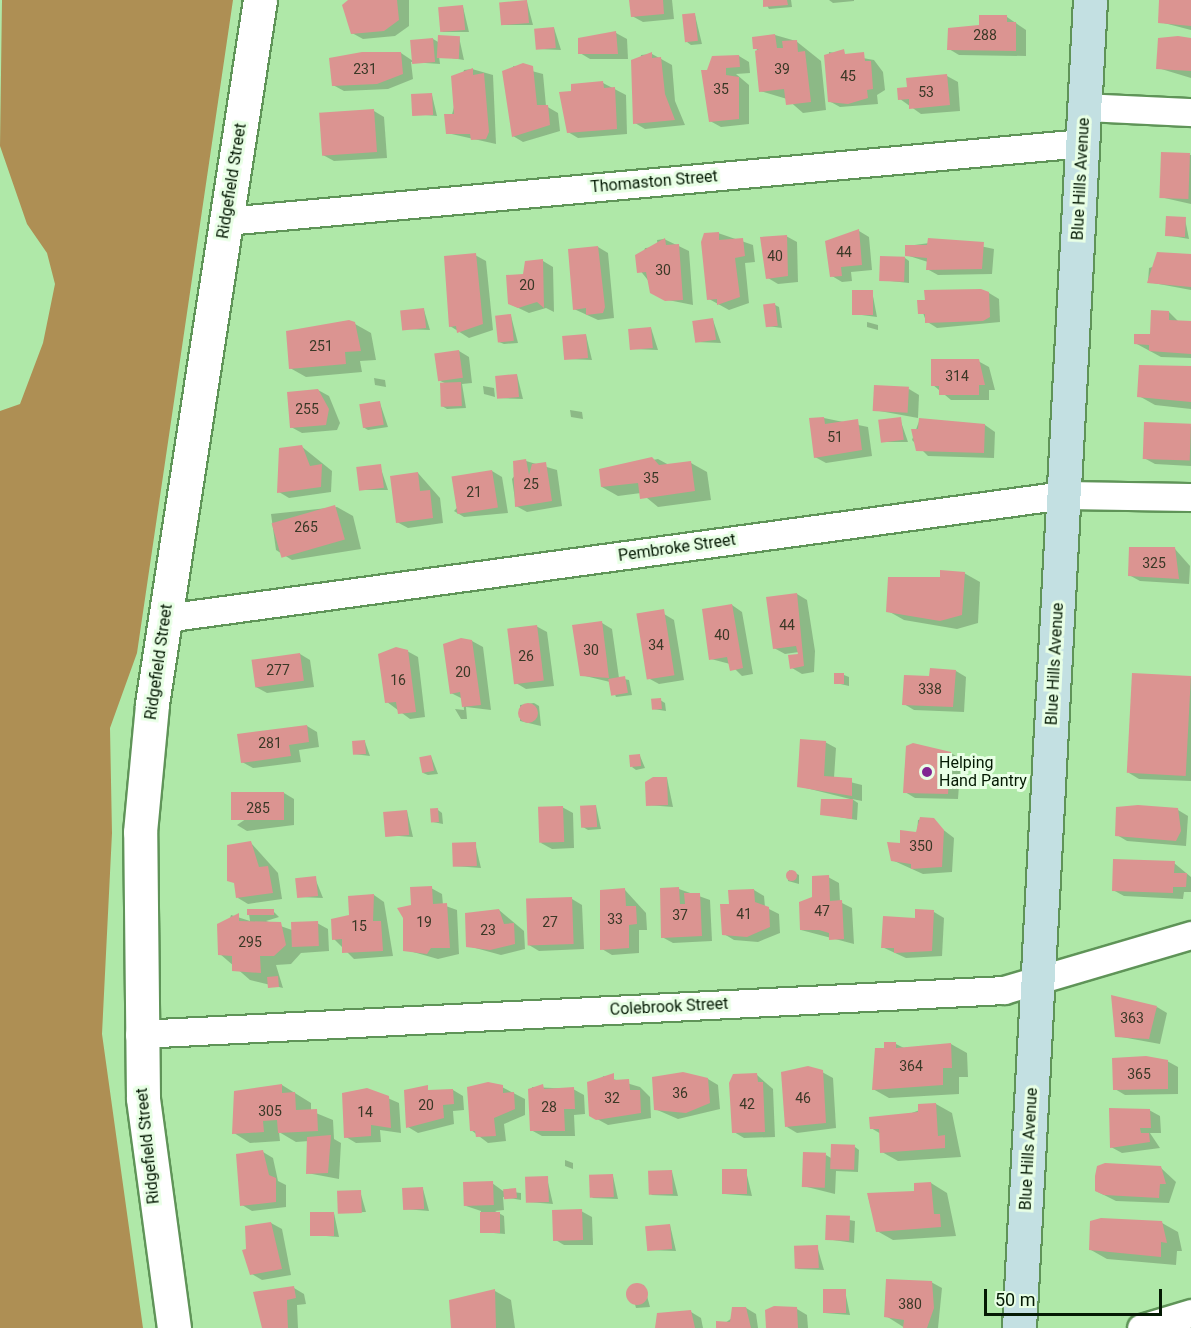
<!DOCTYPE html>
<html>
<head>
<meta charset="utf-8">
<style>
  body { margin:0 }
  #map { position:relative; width:1191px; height:1328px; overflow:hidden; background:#afe8a8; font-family:Roboto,sans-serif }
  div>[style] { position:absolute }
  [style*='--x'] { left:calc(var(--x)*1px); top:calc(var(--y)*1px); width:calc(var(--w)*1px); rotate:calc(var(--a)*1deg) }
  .forest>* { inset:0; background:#ae8f54 }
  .shadow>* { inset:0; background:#0003 }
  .building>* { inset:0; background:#db9491; transform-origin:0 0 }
  .round { border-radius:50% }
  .roads { filter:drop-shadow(2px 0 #5f9458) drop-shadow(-2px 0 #5f9458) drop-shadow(0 2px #5f9458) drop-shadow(0 -2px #5f9458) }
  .minor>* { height:27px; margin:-13.5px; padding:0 13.5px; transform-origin:13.5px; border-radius:13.5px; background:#fff }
  .tertiary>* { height:33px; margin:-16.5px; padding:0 16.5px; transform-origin:16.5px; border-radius:16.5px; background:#fff }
  .secondary>* { height:33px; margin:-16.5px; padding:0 16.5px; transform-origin:16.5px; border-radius:16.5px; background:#c3e0e2 }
  .dots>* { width:16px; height:16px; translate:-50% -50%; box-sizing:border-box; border:3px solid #e8ffe5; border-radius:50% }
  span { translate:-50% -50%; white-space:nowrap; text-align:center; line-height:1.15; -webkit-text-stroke:6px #e8ffe5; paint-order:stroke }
  .number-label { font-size:14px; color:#3a3826 }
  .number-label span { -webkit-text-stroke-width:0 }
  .street-label { font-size:16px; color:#041903 }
  .poi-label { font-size:16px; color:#041903 }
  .left { translate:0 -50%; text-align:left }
  .scale { position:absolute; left:984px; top:1289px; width:178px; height:27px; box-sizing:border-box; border:3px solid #041903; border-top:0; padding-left:8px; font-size:18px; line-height:21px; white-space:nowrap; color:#041903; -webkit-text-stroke:4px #e8ffe5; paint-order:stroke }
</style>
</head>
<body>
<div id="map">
  <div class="forest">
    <div style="clip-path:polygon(2px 0,233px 0,137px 653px,110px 728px,112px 833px,102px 1034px,143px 1328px,0 1328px,0 411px,20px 404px,43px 343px,55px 284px,47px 253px,27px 224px,0 146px)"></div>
  </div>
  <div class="shadow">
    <div style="clip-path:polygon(350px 0,409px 0,409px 26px,395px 36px,363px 39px,352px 33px)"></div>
    <div style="clip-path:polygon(631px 0,672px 0,674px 19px,643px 22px,632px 16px)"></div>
    <div style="clip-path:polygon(764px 0,791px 0,792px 7px,769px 9px)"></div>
    <div style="clip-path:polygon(829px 0,854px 0,854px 1px,833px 3px)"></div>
    <div style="clip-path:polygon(1161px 0,1191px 0,1191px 30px,1160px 22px)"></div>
    <div style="clip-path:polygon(527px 2px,533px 25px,503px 25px)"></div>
    <div style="clip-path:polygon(463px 7px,469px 32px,442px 32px)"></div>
    <div style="clip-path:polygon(695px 15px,702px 44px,691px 45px,687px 42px)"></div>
    <div style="clip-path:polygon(1007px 17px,1026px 30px,1026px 56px,959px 55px,949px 49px,980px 26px)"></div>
    <div style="clip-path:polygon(554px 28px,561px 50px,537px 49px)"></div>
    <div style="clip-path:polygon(616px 33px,627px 39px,628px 59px,590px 59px,580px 53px,579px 39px)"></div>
    <div style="clip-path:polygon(775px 35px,796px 41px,821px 61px,826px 110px,803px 113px,787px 99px,760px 91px,760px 52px,755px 48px)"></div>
    <div style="clip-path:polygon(459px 37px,464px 60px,439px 56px,440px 64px,411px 62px,413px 79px,388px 89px,344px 91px,333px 85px,401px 53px,413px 61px,433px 39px,440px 43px)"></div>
    <div style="clip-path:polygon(1191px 42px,1191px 78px,1158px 68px)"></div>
    <div style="clip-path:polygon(829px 52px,874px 60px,883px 72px,885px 90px,877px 95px,878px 104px,840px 107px,829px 101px)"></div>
    <div style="clip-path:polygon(652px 54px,672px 65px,675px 101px,685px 125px,645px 129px,635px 123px,641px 55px)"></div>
    <div style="clip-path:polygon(739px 56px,749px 62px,750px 73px,736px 74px,749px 85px,749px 124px,721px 127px,710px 121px,709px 71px)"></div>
    <div style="clip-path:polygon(513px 66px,543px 74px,546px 106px,558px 113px,560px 131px,523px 142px,513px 136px)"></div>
    <div style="clip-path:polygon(472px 69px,493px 75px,496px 144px,447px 133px,464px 70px)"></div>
    <div style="clip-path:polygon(947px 76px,958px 82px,960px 111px,921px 114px,900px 99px,908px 88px)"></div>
    <div style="clip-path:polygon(603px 83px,626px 95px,627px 134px,578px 138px,568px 132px,573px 92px)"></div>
    <div style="clip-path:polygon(432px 95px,437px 116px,414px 114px)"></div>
    <div style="clip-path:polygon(374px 111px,384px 117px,387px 158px,334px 161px,323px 155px)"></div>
    <div style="clip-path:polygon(1162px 153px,1191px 155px,1191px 204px,1160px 197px)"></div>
    <div style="clip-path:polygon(1185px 219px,1189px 239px,1166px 235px)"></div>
    <div style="clip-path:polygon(859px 231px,869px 237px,872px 270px,851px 272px,852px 281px,842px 282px,832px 276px)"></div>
    <div style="clip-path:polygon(718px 233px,753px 245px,755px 262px,745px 263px,749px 303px,729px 310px,709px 299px)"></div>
    <div style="clip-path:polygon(786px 236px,797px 242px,798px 282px,778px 284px,768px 278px)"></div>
    <div style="clip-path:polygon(664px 239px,689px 251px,693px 305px,663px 299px,639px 269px,645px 248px,658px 247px,657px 240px)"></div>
    <div style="clip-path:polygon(952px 240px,994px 249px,992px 274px,938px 275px,927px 269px,928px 262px,906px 255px,907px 246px)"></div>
    <div style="clip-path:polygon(598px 247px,608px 253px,614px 318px,598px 320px,574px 309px)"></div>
    <div style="clip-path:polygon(475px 255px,486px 261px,493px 330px,469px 338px,450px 326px)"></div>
    <div style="clip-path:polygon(1191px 256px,1191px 290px,1148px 282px,1149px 268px)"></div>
    <div style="clip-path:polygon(905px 258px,909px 261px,909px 283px,881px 280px)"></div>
    <div style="clip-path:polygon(543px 261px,553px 267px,554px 312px,546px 308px,529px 313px,510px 304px,524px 275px)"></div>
    <div style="clip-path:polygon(872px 291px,877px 317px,854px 314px)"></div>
    <div style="clip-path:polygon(989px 293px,999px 299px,1000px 322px,937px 328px,926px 321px,919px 302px)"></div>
    <div style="clip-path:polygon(775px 305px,779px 307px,782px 328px,767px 326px)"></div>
    <div style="clip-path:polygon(424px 310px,430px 330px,403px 329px)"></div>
    <div style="clip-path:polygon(1169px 312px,1179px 322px,1191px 322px,1191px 358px,1161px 357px,1135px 343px,1151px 336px)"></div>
    <div style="clip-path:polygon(511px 316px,518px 343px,504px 344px,499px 342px)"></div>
    <div style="clip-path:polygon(713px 320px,721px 343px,696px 342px)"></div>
    <div style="clip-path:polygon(867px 322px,878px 325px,878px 330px,867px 327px)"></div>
    <div style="clip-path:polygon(355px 324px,371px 333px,376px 360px,360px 361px,362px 372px,306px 377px,290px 368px)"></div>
    <div style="clip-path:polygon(651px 328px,658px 350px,632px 349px)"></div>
    <div style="clip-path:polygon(586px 335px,592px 360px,566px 359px)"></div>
    <div style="clip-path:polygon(459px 351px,469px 357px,472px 383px,462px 384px,466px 408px,447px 409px,442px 406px,447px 384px,438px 380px)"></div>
    <div style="clip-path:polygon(978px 361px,989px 367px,995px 390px,989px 390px,989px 400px,951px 400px,933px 385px)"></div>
    <div style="clip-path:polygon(1191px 369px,1191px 409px,1155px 405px,1139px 396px)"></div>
    <div style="clip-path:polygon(517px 375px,523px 399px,498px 398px)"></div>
    <div style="clip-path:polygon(374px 378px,385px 380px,386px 387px,375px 385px)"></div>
    <div style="clip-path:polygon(483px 386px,494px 388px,495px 397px,484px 394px)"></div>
    <div style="clip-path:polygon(909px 389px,919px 395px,918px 418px,874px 410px)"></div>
    <div style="clip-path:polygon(318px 390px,329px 396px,340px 423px,337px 430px,302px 433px,291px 427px)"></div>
    <div style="clip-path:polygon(380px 403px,388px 427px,368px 430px,363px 427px)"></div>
    <div style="clip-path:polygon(570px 410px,582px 412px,583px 419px,571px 417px)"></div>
    <div style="clip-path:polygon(824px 418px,868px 427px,872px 456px,826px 463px,815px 457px)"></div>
    <div style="clip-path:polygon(900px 419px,908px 442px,883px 442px)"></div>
    <div style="clip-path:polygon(920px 419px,985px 425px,995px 432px,994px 458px,928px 456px,912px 440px)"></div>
    <div style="clip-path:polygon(1191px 426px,1191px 466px,1155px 464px,1144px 458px)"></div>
    <div style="clip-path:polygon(301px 446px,332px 471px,331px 492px,289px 498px,279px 492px)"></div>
    <div style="clip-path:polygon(658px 459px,669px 465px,691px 463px,707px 472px,711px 500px,658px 507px,641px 493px,618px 496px,602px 487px,600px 470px)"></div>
    <div style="clip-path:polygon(526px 461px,557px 470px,562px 506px,527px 512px,516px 506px,512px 479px)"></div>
    <div style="clip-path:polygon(380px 466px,388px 490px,362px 490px)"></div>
    <div style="clip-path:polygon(492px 471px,502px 477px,508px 513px,464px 517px,454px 511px)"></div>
    <div style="clip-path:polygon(418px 473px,440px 498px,443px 523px,408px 528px,397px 522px)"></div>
    <div style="clip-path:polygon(337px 507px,353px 516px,361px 549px,292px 560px,276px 550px,271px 514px)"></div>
    <div style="clip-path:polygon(1175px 549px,1190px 566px,1189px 584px,1140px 581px,1129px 575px)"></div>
    <div style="clip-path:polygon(964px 573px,980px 582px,978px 623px,957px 629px,904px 620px,888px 611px)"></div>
    <div style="clip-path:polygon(797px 594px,807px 600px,815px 651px,814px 672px,802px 674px,792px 668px,799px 652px,785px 654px,774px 648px)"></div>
    <div style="clip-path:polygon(732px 605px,742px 612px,753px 674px,742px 676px,730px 664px,711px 659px)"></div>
    <div style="clip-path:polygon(664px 614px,674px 620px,684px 680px,659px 684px,648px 678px)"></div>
    <div style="clip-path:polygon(602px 623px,612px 629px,619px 678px,629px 680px,632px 695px,616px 697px,610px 682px,581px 675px)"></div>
    <div style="clip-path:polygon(536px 626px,547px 632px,554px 686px,526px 689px,516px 683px,521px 628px)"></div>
    <div style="clip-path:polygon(472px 641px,483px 647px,491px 710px,466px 707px,467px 719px,461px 719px,455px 709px,464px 710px,463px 699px,451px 693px)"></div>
    <div style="clip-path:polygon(407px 651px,418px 657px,425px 717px,410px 719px,387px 702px)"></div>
    <div style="clip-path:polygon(300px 654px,310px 660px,314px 687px,267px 693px,256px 687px)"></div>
    <div style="clip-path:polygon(956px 671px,966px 677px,964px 712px,914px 710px,904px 704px)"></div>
    <div style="clip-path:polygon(844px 675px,849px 677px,849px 686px,836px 683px)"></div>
    <div style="clip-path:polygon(1191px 677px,1191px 781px,1139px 779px,1129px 773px)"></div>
    <div style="clip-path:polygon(660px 700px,665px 703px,666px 711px,653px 709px)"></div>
    <div style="clip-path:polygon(534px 703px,539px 706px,541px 726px,520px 721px,520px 705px)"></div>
    <div style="clip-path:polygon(307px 726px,317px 732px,319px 747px,299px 750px,301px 762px,253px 768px,242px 762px)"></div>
    <div style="clip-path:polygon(365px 742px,370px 756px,354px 754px)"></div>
    <div style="clip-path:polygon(825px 742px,836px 748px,834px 778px,862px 785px,862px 801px,852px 799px,858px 803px,857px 820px,821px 814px,850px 799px,798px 786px)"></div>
    <div style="clip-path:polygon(951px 753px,961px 759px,958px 799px,915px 798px,905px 792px)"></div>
    <div style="clip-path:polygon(431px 756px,438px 774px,428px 775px,423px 773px)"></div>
    <div style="clip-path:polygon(640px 756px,645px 768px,636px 770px,632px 767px)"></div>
    <div style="clip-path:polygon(667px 778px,673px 807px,647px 805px)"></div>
    <div style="clip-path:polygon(284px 793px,294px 799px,294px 825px,247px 831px,237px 825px)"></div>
    <div style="clip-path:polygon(596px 806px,601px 829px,588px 830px,583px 827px)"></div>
    <div style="clip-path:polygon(562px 807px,573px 813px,574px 848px,552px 849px,541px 843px)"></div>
    <div style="clip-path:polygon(438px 810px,442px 813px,443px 824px,433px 822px)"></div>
    <div style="clip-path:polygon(1178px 810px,1188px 816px,1186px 846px,1127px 841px,1117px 835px)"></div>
    <div style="clip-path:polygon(407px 811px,413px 837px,385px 835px)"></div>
    <div style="clip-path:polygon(928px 818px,954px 838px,952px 872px,923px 874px,892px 860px,917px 833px,918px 820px)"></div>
    <div style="clip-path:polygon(251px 843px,278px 873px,282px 899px,248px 904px,238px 898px)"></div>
    <div style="clip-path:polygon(475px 843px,481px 868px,454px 866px)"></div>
    <div style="clip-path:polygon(1174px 863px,1191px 877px,1191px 892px,1184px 892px,1183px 899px,1124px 896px,1113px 890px)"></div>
    <div style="clip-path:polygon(789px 870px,799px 875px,799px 884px,788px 881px)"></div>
    <div style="clip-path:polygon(828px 877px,839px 883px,840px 902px,852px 908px,854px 944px,801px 930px)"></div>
    <div style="clip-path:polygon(315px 878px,323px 898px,299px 897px)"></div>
    <div style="clip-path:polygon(431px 888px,442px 894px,443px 905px,457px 910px,459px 954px,438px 959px,406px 950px,412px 907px)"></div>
    <div style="clip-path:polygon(679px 889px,710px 900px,712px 941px,673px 943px,662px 937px)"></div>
    <div style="clip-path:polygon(625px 890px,646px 913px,647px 930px,639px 930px,639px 953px,612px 955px,602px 949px)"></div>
    <div style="clip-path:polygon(754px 890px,764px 896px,765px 907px,779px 914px,780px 933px,758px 942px,734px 940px,724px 934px,731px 906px)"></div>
    <div style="clip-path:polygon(374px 895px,384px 902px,393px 956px,354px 959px,334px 939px)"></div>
    <div style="clip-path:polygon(572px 899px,582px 905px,584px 949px,539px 951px,529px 945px)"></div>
    <div style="clip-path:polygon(499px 910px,524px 931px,525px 949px,501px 955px,468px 946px)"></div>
    <div style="clip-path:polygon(273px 911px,279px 917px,266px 921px,292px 930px,317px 923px,328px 929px,329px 951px,301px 953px,291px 964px,276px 965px,283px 988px,250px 980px,220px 954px,231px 915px,250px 921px,249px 914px)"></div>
    <div style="clip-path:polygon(934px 912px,944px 918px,942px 956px,906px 958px,882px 947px)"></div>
    <div style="clip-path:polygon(1157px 1007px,1167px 1013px,1160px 1044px,1116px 1036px)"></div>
    <div style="clip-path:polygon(896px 1044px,904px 1048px,951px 1044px,967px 1053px,968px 1077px,959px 1077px,959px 1094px,889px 1098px,873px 1089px,886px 1049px)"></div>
    <div style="clip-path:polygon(1167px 1061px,1178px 1067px,1178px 1094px,1125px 1095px,1115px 1089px)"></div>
    <div style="clip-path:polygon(822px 1072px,833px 1078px,836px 1128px,797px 1133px,787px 1127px)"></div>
    <div style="clip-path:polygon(757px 1075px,773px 1089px,775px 1137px,744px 1138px,734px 1132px)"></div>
    <div style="clip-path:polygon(603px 1076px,640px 1087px,650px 1097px,651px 1118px,608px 1125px,597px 1119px)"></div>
    <div style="clip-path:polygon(708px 1079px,718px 1085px,720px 1109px,678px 1119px,655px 1109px)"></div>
    <div style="clip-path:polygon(282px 1085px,311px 1103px,311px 1111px,333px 1120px,334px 1139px,341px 1143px,339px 1179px,307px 1173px,309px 1141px,296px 1142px,279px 1132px,280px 1141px,250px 1143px,234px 1133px)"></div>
    <div style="clip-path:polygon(502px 1087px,525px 1099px,525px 1115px,504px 1124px,506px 1141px,488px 1143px,471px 1130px)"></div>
    <div style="clip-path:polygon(532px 1087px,573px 1089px,584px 1095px,585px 1114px,574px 1115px,575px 1136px,542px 1136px,531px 1130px)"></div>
    <div style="clip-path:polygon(367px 1089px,399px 1103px,401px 1133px,380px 1130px,381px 1142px,356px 1143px,346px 1137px)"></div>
    <div style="clip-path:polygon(453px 1090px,463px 1096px,464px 1110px,453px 1111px,454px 1124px,418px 1133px,408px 1127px)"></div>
    <div style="clip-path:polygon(936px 1104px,952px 1113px,961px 1157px,898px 1161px,882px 1152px,881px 1134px,871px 1128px)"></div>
    <div style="clip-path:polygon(1149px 1110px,1160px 1116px,1161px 1133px,1150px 1133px,1160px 1148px,1122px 1153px,1111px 1147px)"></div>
    <div style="clip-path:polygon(855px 1147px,859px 1150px,858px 1172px,836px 1171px,835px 1194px,803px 1186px,826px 1155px,831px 1158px)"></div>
    <div style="clip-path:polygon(263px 1152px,273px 1158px,278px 1181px,286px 1185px,286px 1207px,252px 1211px,242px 1205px)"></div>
    <div style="clip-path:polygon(565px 1160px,573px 1163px,573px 1169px,565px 1166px)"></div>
    <div style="clip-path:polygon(1160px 1167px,1176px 1182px,1169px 1203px,1116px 1201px,1096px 1191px)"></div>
    <div style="clip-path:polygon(746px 1171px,752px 1196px,725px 1194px)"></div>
    <div style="clip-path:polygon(672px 1172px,678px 1196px,651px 1195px)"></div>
    <div style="clip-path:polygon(613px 1176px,618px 1199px,592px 1198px)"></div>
    <div style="clip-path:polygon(547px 1178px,553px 1204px,528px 1202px)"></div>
    <div style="clip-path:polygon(492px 1183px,503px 1191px,521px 1193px,521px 1200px,503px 1197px,504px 1210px,495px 1211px,504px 1216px,505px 1234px,482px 1232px,481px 1211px,466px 1206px)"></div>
    <div style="clip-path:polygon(931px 1183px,947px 1193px,956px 1236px,893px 1240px,877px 1231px,868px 1196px,916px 1192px)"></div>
    <div style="clip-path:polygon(423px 1189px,429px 1211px,404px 1209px)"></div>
    <div style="clip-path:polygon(360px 1191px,366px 1212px,339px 1213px)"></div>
    <div style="clip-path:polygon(581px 1211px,592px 1217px,593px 1245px,564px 1245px,554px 1239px)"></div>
    <div style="clip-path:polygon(334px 1213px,339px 1237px,313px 1235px)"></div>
    <div style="clip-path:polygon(827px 1216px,855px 1221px,854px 1243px,826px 1239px)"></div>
    <div style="clip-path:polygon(271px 1223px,282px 1229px,291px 1275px,262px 1280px,252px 1274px)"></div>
    <div style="clip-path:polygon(1162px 1223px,1178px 1232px,1182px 1251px,1177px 1251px,1176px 1265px,1107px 1259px,1091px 1250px)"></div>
    <div style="clip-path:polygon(670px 1225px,676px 1251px,648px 1250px)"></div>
    <div style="clip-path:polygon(817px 1246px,824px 1270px,797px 1269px)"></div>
    <div style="clip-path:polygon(931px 1282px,942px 1288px,938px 1328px,905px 1328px,886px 1316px)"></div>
    <div style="clip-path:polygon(644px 1285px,650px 1307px,636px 1308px,630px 1286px)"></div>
    <div style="clip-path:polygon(294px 1288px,304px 1294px,306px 1304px,297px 1305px,298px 1328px,263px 1328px)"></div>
    <div style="clip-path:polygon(495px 1291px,511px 1300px,515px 1328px,452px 1328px,450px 1301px)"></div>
    <div style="clip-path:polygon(845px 1291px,850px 1315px,825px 1313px)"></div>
    <div style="clip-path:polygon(746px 1308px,756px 1314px,758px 1328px,718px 1328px)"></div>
    <div style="clip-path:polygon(797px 1309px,807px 1315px,808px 1328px,768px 1328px)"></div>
    <div style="clip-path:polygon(691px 1312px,701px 1318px,703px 1328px,659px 1328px)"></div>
  </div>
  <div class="building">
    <div style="clip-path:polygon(348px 0,397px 0,399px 20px,384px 31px,351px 34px,342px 5px)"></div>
    <div style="left:527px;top:0;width:23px;height:28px;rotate:85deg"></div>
    <div style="clip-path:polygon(629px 0,663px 0,664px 14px,631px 17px)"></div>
    <div style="clip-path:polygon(763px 0,787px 0,788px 5px,763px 7px)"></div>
    <div style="clip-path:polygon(1159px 0,1191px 0,1191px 26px,1158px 23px)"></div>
    <div style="left:463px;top:5px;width:25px;height:25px;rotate:85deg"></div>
    <div style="left:695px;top:13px;width:28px;height:13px;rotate:84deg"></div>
    <div style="clip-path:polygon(979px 15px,1007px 15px,1007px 22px,1016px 22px,1016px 51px,947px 50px,948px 28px,979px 25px)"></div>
    <div style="left:554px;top:27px;width:21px;height:20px;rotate:85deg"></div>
    <div style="clip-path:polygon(616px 31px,618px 54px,578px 54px,578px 38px)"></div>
    <div style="clip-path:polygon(775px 34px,777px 48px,783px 48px,782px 41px,797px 40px,798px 52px,805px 51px,811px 102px,786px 105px,784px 89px,759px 92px,755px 51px,759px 49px,753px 49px,752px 37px)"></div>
    <div style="left:438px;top:35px;width:22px;height:23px;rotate:3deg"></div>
    <div style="clip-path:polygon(1178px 36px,1191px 38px,1191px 71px,1156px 69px,1158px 38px)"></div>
    <div style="left:433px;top:38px;width:24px;height:23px;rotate:85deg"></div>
    <div style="clip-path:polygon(844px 49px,845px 54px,864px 52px,865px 61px,871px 61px,873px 89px,867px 90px,868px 98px,848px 104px,828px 102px,824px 55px)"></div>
    <div style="clip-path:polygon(362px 52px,401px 52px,403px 74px,377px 84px,332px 86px,329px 58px)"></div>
    <div style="clip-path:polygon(652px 52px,652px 58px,661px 57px,665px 94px,675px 120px,633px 124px,631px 60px)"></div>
    <div style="clip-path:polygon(739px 55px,740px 67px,726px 68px,726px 75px,739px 77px,739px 119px,709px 122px,701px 70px,707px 70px,712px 56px)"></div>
    <div style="clip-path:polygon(523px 63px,533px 66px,537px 105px,548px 105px,550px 125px,512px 137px,502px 71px)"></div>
    <div style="clip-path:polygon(473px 68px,473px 75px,484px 73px,489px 132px,486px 139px,471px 140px,470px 134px,446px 134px,444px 114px,454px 114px,451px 76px)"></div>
    <div style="clip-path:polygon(947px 74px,950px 105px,909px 109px,909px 99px,898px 100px,897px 88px,907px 87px,906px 78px)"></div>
    <div style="clip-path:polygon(603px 81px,604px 88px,615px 87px,617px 129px,567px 133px,559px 92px,571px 91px,571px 84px)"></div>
    <div style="left:432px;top:93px;width:22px;height:21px;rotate:87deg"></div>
    <div style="left:374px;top:109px;width:43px;height:55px;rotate:86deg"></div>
    <div style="left:1161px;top:152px;width:29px;height:46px;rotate:2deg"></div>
    <div style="left:1166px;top:216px;width:20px;height:20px;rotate:3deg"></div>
    <div style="clip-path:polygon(859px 229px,862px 265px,841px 267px,842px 276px,830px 277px,825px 241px)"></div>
    <div style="clip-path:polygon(719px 232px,719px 240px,743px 238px,745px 256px,735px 258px,740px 297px,717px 305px,717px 299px,707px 300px,701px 242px,704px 233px)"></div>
    <div style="clip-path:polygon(787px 235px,788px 276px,766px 279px,760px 237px)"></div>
    <div style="clip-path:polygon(665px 238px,666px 245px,679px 244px,683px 300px,665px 301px,650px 293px,646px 272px,637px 273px,635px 255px)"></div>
    <div style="clip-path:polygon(928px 238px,984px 242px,982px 269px,926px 270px,927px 258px,905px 256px,905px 245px,927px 245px)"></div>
    <div style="clip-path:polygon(598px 246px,605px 307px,603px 313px,586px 315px,586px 308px,573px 310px,568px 249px)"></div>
    <div style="clip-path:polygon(1157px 252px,1191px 254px,1191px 287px,1147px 283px)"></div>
    <div style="clip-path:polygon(476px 253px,483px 324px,457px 333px,456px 326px,449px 327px,444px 256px)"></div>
    <div style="left:880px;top:256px;width:25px;height:25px;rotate:2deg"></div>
    <div style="clip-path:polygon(543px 259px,544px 308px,537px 302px,518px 308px,508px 304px,506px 275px,523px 274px,525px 261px)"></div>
    <div style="clip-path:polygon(981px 289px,989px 292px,990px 317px,983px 321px,925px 323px,925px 314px,918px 314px,917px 300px,925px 300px,924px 290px)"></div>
    <div style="left:852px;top:290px;width:21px;height:25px"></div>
    <div style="left:775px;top:303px;width:23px;height:12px;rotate:83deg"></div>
    <div style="left:424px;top:308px;width:20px;height:24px;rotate:84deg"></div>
    <div style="clip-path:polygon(1151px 310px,1169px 311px,1169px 320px,1191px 321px,1191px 354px,1149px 351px,1149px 345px,1134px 344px,1134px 334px,1150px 334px)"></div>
    <div style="left:511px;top:314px;width:27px;height:16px;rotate:84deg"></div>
    <div style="left:713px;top:318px;width:22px;height:21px;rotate:82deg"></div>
    <div style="clip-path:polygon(349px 320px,355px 322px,361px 351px,345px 352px,346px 364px,289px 369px,286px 331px)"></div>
    <div style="left:651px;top:327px;width:21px;height:23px;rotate:85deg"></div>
    <div style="left:586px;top:334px;width:24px;height:24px;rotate:85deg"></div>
    <div style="left:459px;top:350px;width:28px;height:25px;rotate:82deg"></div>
    <div style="clip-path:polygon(931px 359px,979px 359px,985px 385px,979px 385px,979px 395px,939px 395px,939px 386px,931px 386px)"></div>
    <div style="clip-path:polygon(1139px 365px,1191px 366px,1191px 402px,1137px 397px)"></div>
    <div style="left:517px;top:374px;width:23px;height:22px;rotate:85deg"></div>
    <div style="left:461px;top:382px;width:24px;height:21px;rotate:88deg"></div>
    <div style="left:874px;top:385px;width:35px;height:26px;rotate:3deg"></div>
    <div style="clip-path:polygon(318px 389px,329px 409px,326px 425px,290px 428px,287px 392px)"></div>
    <div style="left:380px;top:401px;width:24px;height:21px;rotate:81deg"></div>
    <div style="clip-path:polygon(824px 417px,825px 424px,858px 419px,862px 450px,814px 458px,809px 418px)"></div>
    <div style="left:901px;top:417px;width:23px;height:23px;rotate:83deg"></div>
    <div style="clip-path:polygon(919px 418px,985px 424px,984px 453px,916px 451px,911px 429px,918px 429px)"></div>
    <div style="left:1144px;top:422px;width:47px;height:37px;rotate:2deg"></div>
    <div style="clip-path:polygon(302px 445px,310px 466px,322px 464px,321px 487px,277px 493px,279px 448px)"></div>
    <div style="clip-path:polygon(652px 457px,659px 465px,691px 461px,695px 491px,640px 499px,638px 483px,601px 487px,599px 469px)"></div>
    <div style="clip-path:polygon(526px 459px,529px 475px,532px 464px,546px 462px,552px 501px,515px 507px,513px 461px)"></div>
    <div style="left:381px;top:464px;width:24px;height:25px;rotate:83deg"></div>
    <div style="left:492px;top:470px;width:38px;height:41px;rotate:81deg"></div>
    <div style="clip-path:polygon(418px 472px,420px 491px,430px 490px,433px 518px,396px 523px,390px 476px)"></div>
    <div style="left:335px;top:505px;width:36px;height:66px;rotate:74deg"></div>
    <div style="clip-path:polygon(1129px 547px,1175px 547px,1179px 579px,1128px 576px)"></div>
    <div style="clip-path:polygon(940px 570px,965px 572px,962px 615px,940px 621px,886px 612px,888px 577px,940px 577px)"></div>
    <div style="clip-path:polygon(797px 593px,804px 666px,790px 669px,788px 655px,798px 654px,796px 646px,773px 649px,766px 597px)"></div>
    <div style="clip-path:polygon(732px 604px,743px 668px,730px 671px,727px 657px,709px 660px,702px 609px)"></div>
    <div style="left:664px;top:609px;width:67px;height:28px;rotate:81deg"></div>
    <div style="clip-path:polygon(602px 621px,609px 678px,580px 676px,572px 625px)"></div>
    <div style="left:537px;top:625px;width:56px;height:30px;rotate:83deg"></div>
    <div style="clip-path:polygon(461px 638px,472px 640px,481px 705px,462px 707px,460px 692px,450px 694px,443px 644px)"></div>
    <div style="clip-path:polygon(396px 647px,408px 650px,416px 712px,398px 714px,396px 702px,385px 703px,378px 654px)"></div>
    <div style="left:300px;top:653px;width:28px;height:49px;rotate:82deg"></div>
    <div style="clip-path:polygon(930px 668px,956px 670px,953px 707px,902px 705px,904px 675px,929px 676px)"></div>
    <div style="left:834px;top:673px;width:10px;height:11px"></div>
    <div style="left:1132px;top:673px;width:59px;height:100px;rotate:3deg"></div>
    <div style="left:625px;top:676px;width:17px;height:17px;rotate:80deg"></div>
    <div style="left:661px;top:698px;width:11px;height:10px;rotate:85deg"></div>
    <div class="round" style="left:518px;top:703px;width:20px;height:20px"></div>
    <div style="clip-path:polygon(307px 725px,309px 742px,289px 745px,291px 756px,241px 763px,237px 734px)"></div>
    <div style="clip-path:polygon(800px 739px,826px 741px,824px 776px,852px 778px,852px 796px,797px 787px)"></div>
    <div style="left:365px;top:740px;width:14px;height:13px;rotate:86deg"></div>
    <div style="clip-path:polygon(913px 743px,951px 752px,948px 794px,903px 793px,906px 746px)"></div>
    <div style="left:640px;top:754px;width:12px;height:11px;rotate:85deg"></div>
    <div style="left:431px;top:755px;width:16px;height:12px;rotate:79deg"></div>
    <div style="clip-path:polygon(653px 777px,667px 777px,668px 805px,646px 806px,645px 782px)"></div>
    <div style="left:284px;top:792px;width:28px;height:53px;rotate:90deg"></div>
    <div style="clip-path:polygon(821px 799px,853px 799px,852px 819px,820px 815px)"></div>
    <div style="left:596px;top:805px;width:22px;height:16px;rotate:87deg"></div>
    <div style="clip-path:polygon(1138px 805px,1178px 808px,1181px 831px,1176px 841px,1115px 836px,1116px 807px)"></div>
    <div style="left:563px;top:806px;width:36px;height:25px;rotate:88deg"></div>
    <div style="left:438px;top:808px;width:14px;height:8px;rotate:86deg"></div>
    <div style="left:407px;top:810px;width:25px;height:24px;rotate:85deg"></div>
    <div style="clip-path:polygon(920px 817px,934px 818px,944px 830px,942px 867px,911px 869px,911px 864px,891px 861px,887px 842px,900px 843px,900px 830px,916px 832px)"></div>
    <div style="clip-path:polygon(251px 841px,259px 867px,268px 866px,273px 893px,236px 898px,234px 883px,227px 881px,227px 845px)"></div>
    <div style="left:476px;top:842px;width:24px;height:24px;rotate:88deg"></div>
    <div style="clip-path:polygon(1113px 859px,1175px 861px,1174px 873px,1187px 873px,1186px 887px,1173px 887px,1173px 893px,1112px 891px)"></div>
    <div class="round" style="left:785.5px;top:869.5px;width:11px;height:11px"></div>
    <div style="clip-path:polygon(829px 875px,830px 901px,842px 900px,844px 939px,829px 940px,829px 933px,819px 930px,800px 930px,799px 902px,812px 897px,812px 876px)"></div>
    <div style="left:316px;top:876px;width:20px;height:21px;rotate:84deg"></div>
    <div style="clip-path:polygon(432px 886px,433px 904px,447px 903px,450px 948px,431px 948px,427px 954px,403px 951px,403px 918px,397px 908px,411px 905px,410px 887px)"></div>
    <div style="clip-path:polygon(679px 887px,680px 904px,685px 904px,684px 893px,700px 893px,702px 936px,661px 938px,660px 888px)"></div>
    <div style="clip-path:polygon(625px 888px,626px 906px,636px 906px,637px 924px,629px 925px,629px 948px,600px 950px,600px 890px)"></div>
    <div style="clip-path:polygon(754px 889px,755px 902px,769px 907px,770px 927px,747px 937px,722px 935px,720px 904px,729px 904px,728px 890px)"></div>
    <div style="clip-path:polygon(374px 894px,373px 921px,381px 921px,383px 951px,342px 953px,342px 939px,332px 940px,331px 919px,349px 915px,348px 896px)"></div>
    <div style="left:572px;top:897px;width:47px;height:46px;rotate:88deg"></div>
    <div style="left:274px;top:909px;width:6px;height:27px;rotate:90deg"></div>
    <div style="clip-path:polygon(499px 909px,504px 924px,514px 923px,515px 944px,490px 950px,466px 947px,465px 913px)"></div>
    <div style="clip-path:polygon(915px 909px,934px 910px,932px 951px,894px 953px,894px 948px,881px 948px,883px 916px,915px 918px)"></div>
    <div style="clip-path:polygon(239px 913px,239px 921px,281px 922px,286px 945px,274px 956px,260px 956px,261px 973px,232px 971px,232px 956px,218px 955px,217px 924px)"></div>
    <div style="left:318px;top:921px;width:25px;height:27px;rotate:88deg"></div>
    <div style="left:278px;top:976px;width:11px;height:11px;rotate:85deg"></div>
    <div style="clip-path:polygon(1111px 995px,1157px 1006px,1149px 1039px,1115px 1037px)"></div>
    <div style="clip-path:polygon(884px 1042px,896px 1042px,896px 1048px,951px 1043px,952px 1068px,943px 1068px,943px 1085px,872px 1090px,875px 1048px,884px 1048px)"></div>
    <div style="clip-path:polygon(1146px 1056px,1168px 1060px,1168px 1089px,1113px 1090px,1112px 1058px)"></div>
    <div style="clip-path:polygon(808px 1066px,823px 1070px,826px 1123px,785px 1127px,781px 1072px)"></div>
    <div style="clip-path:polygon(683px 1072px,708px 1078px,710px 1103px,686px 1113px,654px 1110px,652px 1077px)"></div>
    <div style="clip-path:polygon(614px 1073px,614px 1080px,629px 1079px,630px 1090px,640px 1090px,641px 1113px,596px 1120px,589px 1116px,587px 1082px)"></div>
    <div style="clip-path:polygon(757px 1073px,758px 1082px,763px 1082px,765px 1132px,732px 1133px,729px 1083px,733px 1074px)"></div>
    <div style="clip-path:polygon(488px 1082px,503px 1085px,503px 1093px,514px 1092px,515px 1109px,494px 1118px,496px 1136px,476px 1137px,475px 1131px,470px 1131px,467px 1087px)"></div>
    <div style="clip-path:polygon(282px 1084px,282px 1093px,295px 1092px,296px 1110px,317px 1109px,318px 1131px,278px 1133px,277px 1120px,263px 1121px,264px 1132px,232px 1134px,234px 1091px)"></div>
    <div style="clip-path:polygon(543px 1084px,544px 1089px,574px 1087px,575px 1109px,564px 1109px,565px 1131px,530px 1131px,528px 1089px)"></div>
    <div style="clip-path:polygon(428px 1085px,428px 1090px,453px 1089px,454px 1104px,443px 1105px,444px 1118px,406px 1128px,404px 1090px)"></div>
    <div style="clip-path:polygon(367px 1088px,389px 1096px,391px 1128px,371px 1125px,371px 1136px,344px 1138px,342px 1093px)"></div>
    <div style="clip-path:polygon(936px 1103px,938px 1136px,945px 1135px,945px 1148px,880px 1153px,879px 1129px,870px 1129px,869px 1117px,918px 1112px,918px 1104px)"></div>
    <div style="clip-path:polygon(1109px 1108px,1150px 1109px,1151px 1128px,1140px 1128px,1141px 1133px,1149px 1133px,1150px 1142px,1110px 1148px)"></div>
    <div style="clip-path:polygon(331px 1135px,328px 1173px,306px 1174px,307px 1137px)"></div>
    <div style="left:831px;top:1144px;width:24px;height:25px;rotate:2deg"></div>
    <div style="clip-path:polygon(263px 1150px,269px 1175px,276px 1178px,276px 1202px,240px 1206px,236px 1154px)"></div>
    <div style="left:803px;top:1152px;width:23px;height:35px;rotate:2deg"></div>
    <div style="clip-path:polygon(1105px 1163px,1161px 1166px,1166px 1184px,1160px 1184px,1159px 1198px,1104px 1195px,1095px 1191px,1095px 1176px,1097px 1166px)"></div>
    <div style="left:747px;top:1169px;width:25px;height:25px;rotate:90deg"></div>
    <div style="left:672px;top:1170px;width:24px;height:24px;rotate:88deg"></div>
    <div style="left:613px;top:1174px;width:23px;height:24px;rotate:88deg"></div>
    <div style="left:548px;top:1176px;width:26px;height:23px;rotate:88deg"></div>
    <div style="left:493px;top:1181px;width:24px;height:30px;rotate:88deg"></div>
    <div style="clip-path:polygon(931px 1182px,934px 1214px,940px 1214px,941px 1227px,876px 1232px,867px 1193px,914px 1191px,914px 1183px)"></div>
    <div style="left:423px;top:1187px;width:22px;height:21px;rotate:87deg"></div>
    <div style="left:516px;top:1188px;width:10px;height:13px;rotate:84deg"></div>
    <div style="left:361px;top:1190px;width:23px;height:24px;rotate:88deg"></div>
    <div style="left:582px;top:1209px;width:31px;height:30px;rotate:88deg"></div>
    <div style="left:310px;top:1212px;width:24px;height:24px"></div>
    <div style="left:480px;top:1212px;width:20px;height:21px"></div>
    <div style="left:826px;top:1215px;width:24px;height:25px;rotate:2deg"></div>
    <div style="clip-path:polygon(1101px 1218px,1162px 1221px,1167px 1243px,1161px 1242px,1161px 1257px,1089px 1250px,1090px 1221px)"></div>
    <div style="clip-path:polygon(271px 1222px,282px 1269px,250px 1275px,242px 1250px,246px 1249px,245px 1226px)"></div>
    <div style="left:670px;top:1224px;width:25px;height:25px;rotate:85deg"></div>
    <div style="left:818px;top:1245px;width:23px;height:24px;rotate:88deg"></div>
    <div style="clip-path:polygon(886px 1279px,932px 1281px,934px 1308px,927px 1328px,903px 1328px,904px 1320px,884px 1317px)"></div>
    <div class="round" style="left:626px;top:1283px;width:22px;height:22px"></div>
    <div style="clip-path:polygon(294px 1286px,296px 1298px,287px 1300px,288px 1328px,262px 1328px,253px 1292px)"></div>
    <div style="clip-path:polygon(495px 1289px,496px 1328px,451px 1328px,449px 1300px)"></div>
    <div style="left:823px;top:1289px;width:23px;height:24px"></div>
    <div style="clip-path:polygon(774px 1306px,797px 1307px,798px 1328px,766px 1328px,765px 1310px)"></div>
    <div style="clip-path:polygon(732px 1307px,746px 1307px,751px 1328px,716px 1328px,716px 1321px,730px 1322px)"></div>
    <div style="clip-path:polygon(691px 1310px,695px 1328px,655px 1328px,657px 1313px)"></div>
  </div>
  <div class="roads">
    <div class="minor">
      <div style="--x:1084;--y:107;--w:107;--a:2.7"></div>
      <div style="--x:226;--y:221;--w:861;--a:-5.2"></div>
      <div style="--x:165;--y:618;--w:907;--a:-7.79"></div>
      <div style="--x:1064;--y:495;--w:127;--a:0.9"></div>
      <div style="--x:139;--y:1034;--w:866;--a:-2.91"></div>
      <div style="--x:1004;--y:990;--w:195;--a:-16.4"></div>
      <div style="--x:1141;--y:1328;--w:52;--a:-16.7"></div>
    </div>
    <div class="tertiary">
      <div style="--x:174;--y:1328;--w:232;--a:-97.7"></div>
      <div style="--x:143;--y:1098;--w:266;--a:-90.6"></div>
      <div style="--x:140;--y:832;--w:129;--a:-84.6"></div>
      <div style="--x:152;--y:704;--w:712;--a:-81.28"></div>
    </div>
    <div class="secondary">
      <div style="--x:1019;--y:1328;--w:1330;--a:-86.94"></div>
    </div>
  </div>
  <div class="dots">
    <div style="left:927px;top:772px;background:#812591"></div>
  </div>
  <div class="number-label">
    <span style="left:985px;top:35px">288</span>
    <span style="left:365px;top:69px">231</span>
    <span style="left:782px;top:69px">39</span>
    <span style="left:848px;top:76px">45</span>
    <span style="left:721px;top:89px">35</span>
    <span style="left:926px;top:92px">53</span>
    <span style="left:844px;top:252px">44</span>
    <span style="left:775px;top:256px">40</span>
    <span style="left:663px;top:270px">30</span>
    <span style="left:527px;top:285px">20</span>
    <span style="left:321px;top:346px">251</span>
    <span style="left:957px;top:376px">314</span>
    <span style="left:307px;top:409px">255</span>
    <span style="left:835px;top:437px">51</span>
    <span style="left:651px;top:478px">35</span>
    <span style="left:531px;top:484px">25</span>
    <span style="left:474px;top:492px">21</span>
    <span style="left:306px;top:527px">265</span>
    <span style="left:1154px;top:563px">325</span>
    <span style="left:787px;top:625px">44</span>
    <span style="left:722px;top:635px">40</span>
    <span style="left:656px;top:645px">34</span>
    <span style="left:591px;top:650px">30</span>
    <span style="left:526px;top:656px">26</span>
    <span style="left:278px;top:670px">277</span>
    <span style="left:463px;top:672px">20</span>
    <span style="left:398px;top:680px">16</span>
    <span style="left:930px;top:689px">338</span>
    <span style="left:270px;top:743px">281</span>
    <span style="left:258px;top:808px">285</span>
    <span style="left:921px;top:846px">350</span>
    <span style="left:822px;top:911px">47</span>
    <span style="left:744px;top:914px">41</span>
    <span style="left:680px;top:915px">37</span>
    <span style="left:615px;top:919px">33</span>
    <span style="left:424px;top:922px">19</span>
    <span style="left:550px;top:922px">27</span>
    <span style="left:359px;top:926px">15</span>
    <span style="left:488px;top:930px">23</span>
    <span style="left:250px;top:942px">295</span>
    <span style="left:1132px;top:1018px">363</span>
    <span style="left:911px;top:1066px">364</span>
    <span style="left:1139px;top:1074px">365</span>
    <span style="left:680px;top:1093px">36</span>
    <span style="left:612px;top:1098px">32</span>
    <span style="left:803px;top:1098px">46</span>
    <span style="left:747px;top:1104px">42</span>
    <span style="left:426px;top:1105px">20</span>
    <span style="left:549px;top:1107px">28</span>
    <span style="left:270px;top:1111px">305</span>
    <span style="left:365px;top:1112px">14</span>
    <span style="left:910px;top:1304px">380</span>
  </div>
  <div class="street-label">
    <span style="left:1081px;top:179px;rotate:-87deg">Blue Hills Avenue</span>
    <span style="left:232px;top:181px;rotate:-81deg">Ridgefield Street</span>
    <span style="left:654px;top:182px;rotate:-5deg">Thomaston Street</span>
    <span style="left:677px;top:548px;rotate:-8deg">Pembroke Street</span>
    <span style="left:159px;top:662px;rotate:-82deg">Ridgefield Street</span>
    <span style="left:1055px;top:664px;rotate:-87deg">Blue Hills Avenue</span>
    <span style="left:669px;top:1007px;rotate:-3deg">Colebrook Street</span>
    <span style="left:148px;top:1146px;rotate:-96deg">Ridgefield Street</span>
    <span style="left:1029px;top:1149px;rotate:-87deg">Blue Hills Avenue</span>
  </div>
  <div class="poi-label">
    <span class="left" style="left:939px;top:772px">Helping<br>Hand Pantry</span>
  </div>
  <div class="scale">50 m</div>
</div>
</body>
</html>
